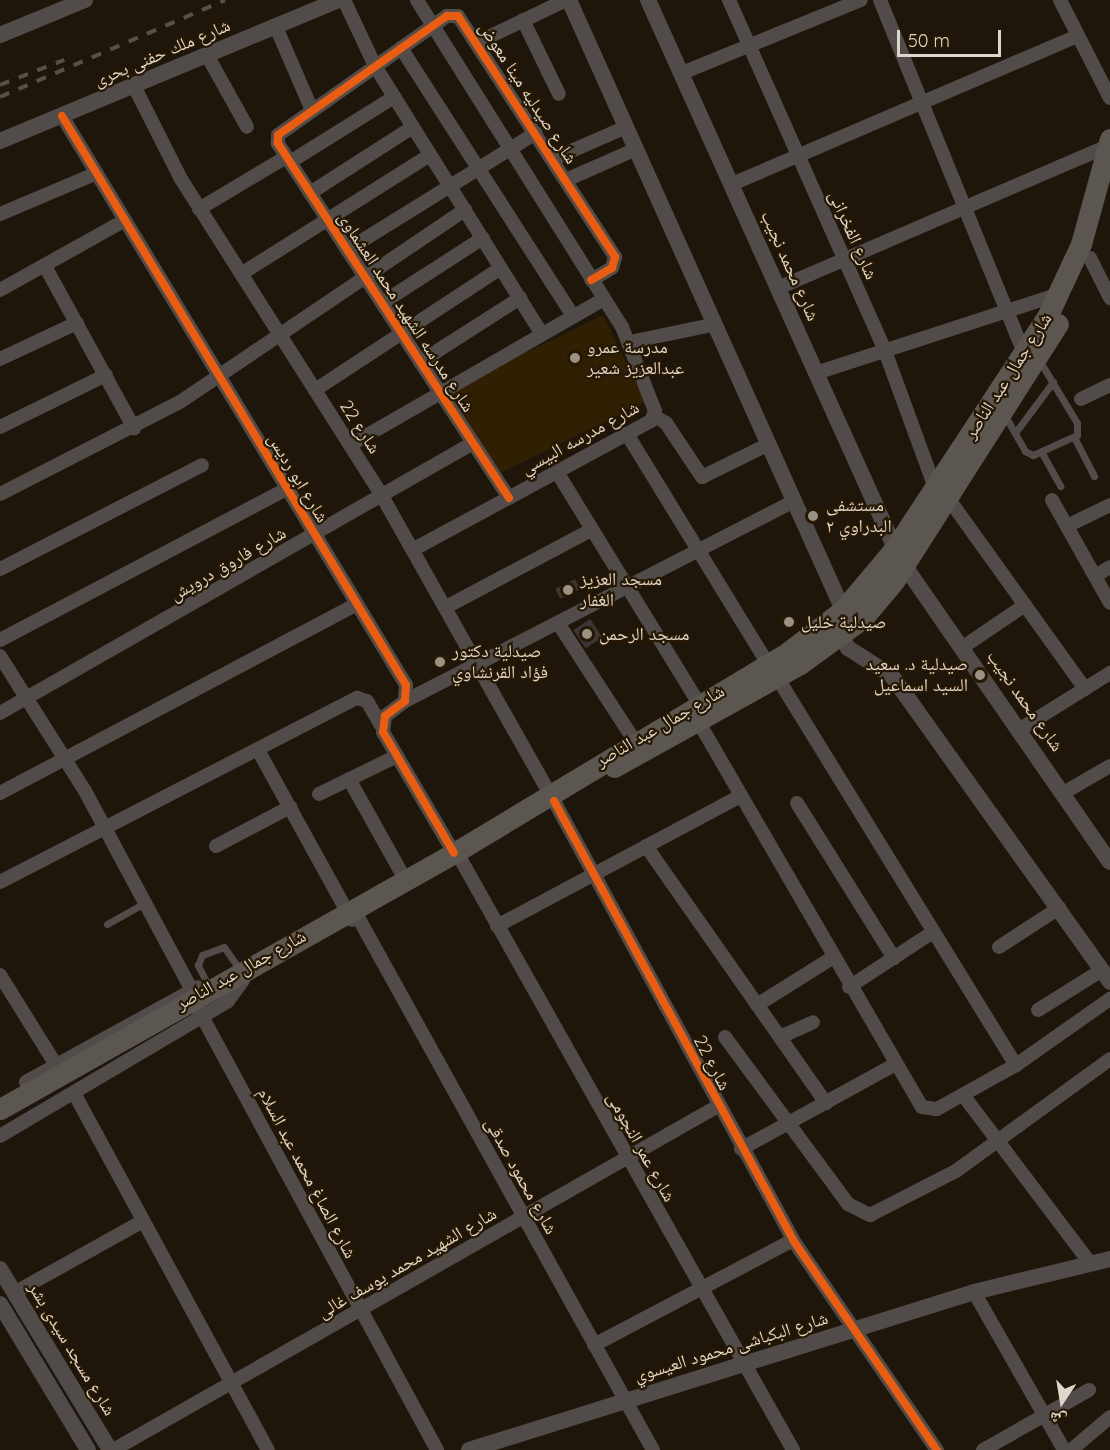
<!DOCTYPE html>
<html>
<head>
<meta charset="utf-8">
<style>
  body { margin:0 }
  #map { position:relative; width:1110px; height:1450px; overflow:hidden; background:#1e160a; font-family:Quicksand,"Noto Naskh Arabic",sans-serif }
  div>[style] { position:absolute }
  [style*='--x'] { left:calc(var(--x)*1px); top:calc(var(--y)*1px); width:calc(var(--w)*1px); rotate:calc(var(--a)*1deg) }
  .built>* { inset:0; background:#301f03; transform-origin:0 0 }
  .building>* { inset:0; background:#3c3636; transform-origin:0 0 }
  .service>* { height:7px; margin:-3.5px; padding:0 3.5px; transform-origin:3.5px; border-radius:3.5px; background:#514c49 }
  .minor>* { height:14px; margin:-7px; padding:0 7px; transform-origin:7px; border-radius:7px; background:#514c49 }
  .tertiary>* { height:16px; margin:-8px; padding:0 8px; transform-origin:8px; border-radius:8px; background:#514c49 }
  .primary>* { height:21px; margin:-10.5px; padding:0 10.5px; transform-origin:10.5px; border-radius:10.5px; background:#5c5650 }
  .rail>* { height:4px; margin-top:-2px; transform-origin:0; background:repeating-linear-gradient(90deg,#55514a 0 10px,transparent 0 20px) }
  .cycleway>* { height:8px; margin:-4px; padding:0 4px; transform-origin:4px; border-radius:4px; background:#e95d12 }
  .dots>* { width:16px; height:16px; translate:-50% -50%; box-sizing:border-box; border:3px solid #261802; border-radius:50% }
  span { translate:-50% -50%; white-space:nowrap; text-align:center; line-height:1.15; -webkit-text-stroke:4.5px #261802; paint-order:stroke }
  .street-label { font-size:18px; color:#dfd5c8 }
  .poi-label { font-size:18px; color:#dfd5c8 }
  .left { translate:0 -50%; text-align:left }
  .right { translate:-100% -50%; text-align:right }
  .north { position:absolute; left:1032px; top:1372px; width:60px; height:60px; -webkit-text-stroke:4px #261802; paint-order:stroke; rotate:192deg; font-size:16px; font-weight:700; line-height:24px; text-align:center; color:#dfd5c8 }
  .north::after { content:''; display:block; margin:auto; width:21px; height:27px; background:#dfd5c8; clip-path:polygon(50% 0,100% 100%,50% 72%,0 100%) }
  .scale { position:absolute; left:897px; top:30px; width:104px; height:27px; box-sizing:border-box; border:3px solid #dfd5c8; border-top:0; padding-left:8px; font-size:18px; line-height:21px; white-space:nowrap; color:#dfd5c8; -webkit-text-stroke:4px #261802; paint-order:stroke }
</style>
</head>
<body>
<div id="map">
  <div class="built">
    <div style="left:603px;top:315px;width:97px;height:175px;rotate:64deg"></div>
  </div>
  <div class="building">
    <div style="left:575px;top:579px;width:11px;height:22px;rotate:63deg"></div>
    <div style="left:590px;top:619px;width:22px;height:20px;rotate:56deg"></div>
  </div>
  <div class="service">
    <div style="--x:1004;--y:414;--w:43;--a:60.4"></div>
    <div style="--x:1025;--y:451;--w:9;--a:27"></div>
    <div style="--x:1033;--y:455;--w:48;--a:-24.4"></div>
    <div style="--x:1077;--y:435;--w:12;--a:-90"></div>
    <div style="--x:1077;--y:423;--w:74;--a:-121.1"></div>
    <div style="--x:1015;--y:433;--w:64;--a:-53.3"></div>
    <div style="--x:1074;--y:437;--w:44;--a:62.9"></div>
    <div style="--x:1042;--y:453;--w:38;--a:61"></div>
    <div style="--x:107;--y:924;--w:41;--a:-29.1"></div>
    <div style="--x:209;--y:987;--w:25;--a:-117"></div>
    <div style="--x:198;--y:965;--w:11;--a:-68"></div>
    <div style="--x:202;--y:955;--w:23;--a:-20"></div>
    <div style="--x:224;--y:947;--w:28;--a:55"></div>
  </div>
  <div class="minor">
    <div style="--x:344;--y:0;--w:73;--a:64.8"></div>
    <div style="--x:375;--y:66;--w:316;--a:58.1"></div>
    <div style="--x:729;--y:0;--w:384;--a:66"></div>
    <div style="--x:885;--y:351;--w:146;--a:69.9"></div>
    <div style="--x:880;--y:0;--w:381;--a:67.8"></div>
    <div style="--x:1060;--y:0;--w:110;--a:63"></div>
    <div style="--x:523;--y:20;--w:82;--a:64.1"></div>
    <div style="--x:276;--y:27;--w:90;--a:66.6"></div>
    <div style="--x:478;--y:42;--w:98;--a:-25.5"></div>
    <div style="--x:401;--y:48;--w:318;--a:57.3"></div>
    <div style="--x:207;--y:55;--w:82;--a:60.9"></div>
    <div style="--x:682;--y:73;--w:193;--a:-22.2"></div>
    <div style="--x:134;--y:86;--w:104;--a:63.2"></div>
    <div style="--x:181;--y:179;--w:375;--a:57.6"></div>
    <div style="--x:382;--y:496;--w:338;--a:60.6"></div>
    <div style="--x:62;--y:116;--w:665;--a:58.84"></div>
    <div style="--x:406;--y:685;--w:16;--a:94"></div>
    <div style="--x:405;--y:701;--w:25;--a:143"></div>
    <div style="--x:385;--y:716;--w:16;--a:97"></div>
    <div style="--x:383;--y:732;--w:140;--a:59.6"></div>
    <div style="--x:553;--y:159;--w:77;--a:-23.6"></div>
    <div style="--x:290;--y:162;--w:123;--a:-32"></div>
    <div style="--x:566;--y:180;--w:74;--a:-23.8"></div>
    <div style="--x:732;--y:184;--w:376;--a:-23.2"></div>
    <div style="--x:310;--y:193;--w:122;--a:-32.7"></div>
    <div style="--x:199;--y:209;--w:101;--a:-30.9"></div>
    <div style="--x:0;--y:214;--w:105;--a:-22.9"></div>
    <div style="--x:347;--y:250;--w:222;--a:-31.8"></div>
    <div style="--x:1090;--y:258;--w:45;--a:63.4"></div>
    <div style="--x:46;--y:268;--w:183;--a:61.2"></div>
    <div style="--x:241;--y:274;--w:223;--a:-32.2"></div>
    <div style="--x:778;--y:288;--w:359;--a:-23.3"></div>
    <div style="--x:0;--y:290;--w:143;--a:-29.2"></div>
    <div style="--x:382;--y:303;--w:120;--a:-32.8"></div>
    <div style="--x:630;--y:342;--w:84;--a:-11.7"></div>
    <div style="--x:0;--y:359;--w:85;--a:-25.1"></div>
    <div style="--x:420;--y:362;--w:119;--a:-32.6"></div>
    <div style="--x:816;--y:373;--w:256;--a:-18"></div>
    <div style="--x:315;--y:390;--w:222;--a:-33.3"></div>
    <div style="--x:1081;--y:399;--w:32;--a:-26"></div>
    <div style="--x:654;--y:416;--w:14;--a:30"></div>
    <div style="--x:666;--y:423;--w:65;--a:56.3"></div>
    <div style="--x:702;--y:477;--w:70;--a:-26.2"></div>
    <div style="--x:0;--y:427;--w:118;--a:-26.1"></div>
    <div style="--x:627;--y:434;--w:270;--a:58.5"></div>
    <div style="--x:350;--y:445;--w:293;--a:-29.9"></div>
    <div style="--x:557;--y:472;--w:272;--a:58.5"></div>
    <div style="--x:0;--y:494;--w:202;--a:-27.1"></div>
    <div style="--x:180;--y:402;--w:344;--a:-34"></div>
    <div style="--x:509;--y:498;--w:424;--a:-123.1"></div>
    <div style="--x:278;--y:143;--w:8;--a:-90"></div>
    <div style="--x:278;--y:135;--w:207;--a:-35.2"></div>
    <div style="--x:447;--y:16;--w:11;--a:0"></div>
    <div style="--x:458;--y:16;--w:288;--a:56.9"></div>
    <div style="--x:615;--y:257;--w:11;--a:105"></div>
    <div style="--x:612;--y:268;--w:24;--a:150"></div>
    <div style="--x:948;--y:498;--w:235;--a:54.3"></div>
    <div style="--x:1052;--y:500;--w:118;--a:60.6"></div>
    <div style="--x:1067;--y:526;--w:48;--a:-26"></div>
    <div style="--x:414;--y:549;--w:269;--a:-28.4"></div>
    <div style="--x:651;--y:421;--w:11;--a:-68"></div>
    <div style="--x:655;--y:411;--w:90;--a:-111.4"></div>
    <div style="--x:622;--y:327;--w:386;--a:-122.1"></div>
    <div style="--x:0;--y:569;--w:227;--a:-27.2"></div>
    <div style="--x:1095;--y:576;--w:17;--a:-31"></div>
    <div style="--x:448;--y:606;--w:162;--a:-28"></div>
    <div style="--x:558;--y:623;--w:140;--a:57"></div>
    <div style="--x:0;--y:640;--w:324;--a:-27.8"></div>
    <div style="--x:963;--y:647;--w:75;--a:-34.1"></div>
    <div style="--x:0;--y:656;--w:160;--a:57.8"></div>
    <div style="--x:85;--y:791;--w:225;--a:61.8"></div>
    <div style="--x:777;--y:677;--w:456;--a:58.4"></div>
    <div style="--x:405;--y:701;--w:434;--a:-27.2"></div>
    <div style="--x:0;--y:713;--w:545;--a:-29.72"></div>
    <div style="--x:698;--y:721;--w:446;--a:59.9"></div>
    <div style="--x:922;--y:1107;--w:15;--a:8"></div>
    <div style="--x:937;--y:1109;--w:90;--a:-29.1"></div>
    <div style="--x:1016;--y:1065;--w:115;--a:-35.1"></div>
    <div style="--x:1022;--y:728;--w:104;--a:-32"></div>
    <div style="--x:258;--y:750;--w:194;--a:61.1"></div>
    <div style="--x:349;--y:779;--w:115;--a:60.8"></div>
    <div style="--x:1065;--y:792;--w:52;--a:-30"></div>
    <div style="--x:0;--y:793;--w:404;--a:-27.9"></div>
    <div style="--x:319;--y:794;--w:87;--a:-26"></div>
    <div style="--x:554;--y:801;--w:500;--a:61.4"></div>
    <div style="--x:793;--y:1240;--w:255;--a:55.6"></div>
    <div style="--x:797;--y:803;--w:183;--a:58"></div>
    <div style="--x:216;--y:846;--w:84;--a:-27.8"></div>
    <div style="--x:646;--y:846;--w:314;--a:55"></div>
    <div style="--x:461;--y:860;--w:677;--a:60.63"></div>
    <div style="--x:0;--y:882;--w:402;--a:-27.3"></div>
    <div style="--x:357;--y:698;--w:10;--a:17"></div>
    <div style="--x:367;--y:701;--w:30;--a:60"></div>
    <div style="--x:359;--y:919;--w:607;--a:61.03"></div>
    <div style="--x:497;--y:926;--w:276;--a:-28.1"></div>
    <div style="--x:999;--y:947;--w:72;--a:-33"></div>
    <div style="--x:0;--y:975;--w:106;--a:58.1"></div>
    <div style="--x:849;--y:987;--w:100;--a:-33.2"></div>
    <div style="--x:757;--y:1005;--w:89;--a:-32.1"></div>
    <div style="--x:197;--y:1007;--w:504;--a:61.55"></div>
    <div style="--x:1038;--y:1010;--w:75;--a:-32"></div>
    <div style="--x:725;--y:1037;--w:207;--a:53.6"></div>
    <div style="--x:848;--y:1204;--w:25;--a:27"></div>
    <div style="--x:870;--y:1215;--w:97;--a:-27.1"></div>
    <div style="--x:956;--y:1171;--w:190;--a:-36"></div>
    <div style="--x:780;--y:1037;--w:36;--a:-24"></div>
    <div style="--x:26;--y:1082;--w:196;--a:-28.9"></div>
    <div style="--x:74;--y:1093;--w:406;--a:61.5"></div>
    <div style="--x:963;--y:1095;--w:211;--a:52.9"></div>
    <div style="--x:0;--y:1136;--w:265;--a:-30.6"></div>
    <div style="--x:228;--y:1001;--w:26;--a:-54"></div>
    <div style="--x:741;--y:1149;--w:175;--a:-28.8"></div>
    <div style="--x:974;--y:1292;--w:182;--a:60.3"></div>
    <div style="--x:14;--y:1293;--w:148;--a:-29.2"></div>
    <div style="--x:594;--y:1345;--w:225;--a:-27.8"></div>
    <div style="--x:113;--y:1450;--w:696;--a:-29.62"></div>
    <div style="--x:983;--y:1450;--w:122;--a:-29.5"></div>
    <div style="--x:1071;--y:1450;--w:51;--a:-40.2"></div>
  </div>
  <div class="tertiary">
    <div style="--x:569;--y:0;--w:669;--a:65.81"></div>
    <div style="--x:648;--y:0;--w:601;--a:65.74"></div>
    <div style="--x:0;--y:35;--w:92;--a:-22.4"></div>
    <div style="--x:0;--y:141;--w:367;--a:-22.6"></div>
    <div style="--x:904;--y:565;--w:361;--a:55.3"></div>
    <div style="--x:841;--y:636;--w:14;--a:60"></div>
    <div style="--x:848;--y:648;--w:52;--a:32.5"></div>
    <div style="--x:892;--y:676;--w:376;--a:54.5"></div>
    <div style="--x:0;--y:1269;--w:212;--a:58.7"></div>
    <div style="--x:0;--y:1304;--w:170;--a:58.9"></div>
    <div style="--x:469;--y:1450;--w:529;--a:-17.37"></div>
    <div style="--x:974;--y:1292;--w:140;--a:-13.6"></div>
  </div>
  <div class="primary">
    <div style="--x:614;--y:767;--w:213;--a:-29"></div>
    <div style="--x:800;--y:664;--w:78;--a:-36.1"></div>
    <div style="--x:863;--y:618;--w:48;--a:-50"></div>
    <div style="--x:894;--y:581;--w:305;--a:-57.5"></div>
    <div style="--x:0;--y:1109;--w:521;--a:-29.42"></div>
    <div style="--x:454;--y:853;--w:390;--a:-31"></div>
    <div style="--x:788;--y:652;--w:69;--a:-37.4"></div>
    <div style="--x:843;--y:610;--w:81;--a:-50"></div>
    <div style="--x:895;--y:548;--w:277;--a:-56.7"></div>
    <div style="--x:1047;--y:317;--w:81;--a:-65"></div>
    <div style="--x:1081;--y:244;--w:109;--a:-74.6"></div>
  </div>
  <div class="rail">
    <div style="--x:0;--y:85;--w:69;--a:-21.3"></div>
    <div style="--x:0;--y:97;--w:245;--a:-23.3"></div>
  </div>
  <div class="cycleway">
    <div style="--x:62;--y:116;--w:665;--a:58.84"></div>
    <div style="--x:406;--y:685;--w:16;--a:94"></div>
    <div style="--x:405;--y:701;--w:25;--a:143"></div>
    <div style="--x:385;--y:716;--w:16;--a:97"></div>
    <div style="--x:383;--y:732;--w:140;--a:59.6"></div>
    <div style="--x:509;--y:498;--w:424;--a:-123.1"></div>
    <div style="--x:278;--y:143;--w:8;--a:-90"></div>
    <div style="--x:278;--y:135;--w:207;--a:-35.2"></div>
    <div style="--x:447;--y:16;--w:11;--a:0"></div>
    <div style="--x:458;--y:16;--w:288;--a:56.9"></div>
    <div style="--x:615;--y:257;--w:11;--a:105"></div>
    <div style="--x:612;--y:268;--w:24;--a:150"></div>
    <div style="--x:554;--y:801;--w:500;--a:61.4"></div>
    <div style="--x:793;--y:1240;--w:255;--a:55.6"></div>
  </div>
  <div class="dots">
    <div style="left:575px;top:358px;background:#9b9286"></div>
    <div style="left:813px;top:516px;background:#9b9286"></div>
    <div style="left:568px;top:590px;background:#9b9286"></div>
    <div style="left:789px;top:622px;background:#9b9286"></div>
    <div style="left:587px;top:634px;background:#9b9286"></div>
    <div style="left:440px;top:662px;background:#9b9286"></div>
    <div style="left:980px;top:675px;background:#9b9286"></div>
  </div>
  <div class="street-label">
    <span style="left:162px;top:53px;rotate:-23deg">شارع ملك حفنى بحرى</span>
    <span style="left:528px;top:93px;rotate:57deg">شارع صيدليه مينا معوض</span>
    <span style="left:853px;top:235px;rotate:66deg">شارع الفخرانى</span>
    <span style="left:790px;top:266px;rotate:66deg">شارع محمد نجيب</span>
    <span style="left:406px;top:312px;rotate:57deg">شارع مدرسه الشهيد محمد العشماوى</span>
    <span style="left:1008px;top:376px;rotate:-57deg">شارع جمال عبد الناصر</span>
    <span style="left:360px;top:427px;rotate:57deg">شارع 22</span>
    <span style="left:580px;top:438px;rotate:-29deg">شارع مدرسه البيسي</span>
    <span style="left:298px;top:478px;rotate:59deg">شارع ابو رديس</span>
    <span style="left:228px;top:564px;rotate:-30deg">شارع فاروق درويش</span>
    <span style="left:1025px;top:701px;rotate:55deg">شارع محمد نجيب</span>
    <span style="left:660px;top:726px;rotate:-30deg">شارع جمال عبد الناصر</span>
    <span style="left:241px;top:970px;rotate:-29deg">شارع جمال عبد الناصر</span>
    <span style="left:712px;top:1063px;rotate:62deg">شارع 22</span>
    <span style="left:641px;top:1147px;rotate:61deg">شارع عمر النجومى</span>
    <span style="left:307px;top:1173px;rotate:62deg">شارع الصاغ محمد عبد السلام</span>
    <span style="left:521px;top:1176px;rotate:61deg">شارع محمود صدقى</span>
    <span style="left:407px;top:1263px;rotate:-30deg">شارع الشهيد محمد يوسف غالى</span>
    <span style="left:731px;top:1347px;rotate:-17deg">شارع البكباشى محمود العيسوي</span>
    <span style="left:72px;top:1349px;rotate:59deg">شارع مسجد سيدى بشر</span>
  </div>
  <div class="poi-label">
    <span class="left" style="left:587px;top:358px">مدرسة عمرو<br>عبدالعزيز شعير</span>
    <span class="left" style="left:826px;top:516px">مستشفى<br>البدراوي ٢</span>
    <span class="left" style="left:580px;top:590px">مسجد العزيز<br>الغفار</span>
    <span class="left" style="left:801px;top:622px">صيدلية خليل</span>
    <span class="left" style="left:599px;top:634px">مسجد الرحمن</span>
    <span class="left" style="left:452px;top:662px">صيدلية دكتور<br>فؤاد القرنشاوي</span>
    <span class="right" style="left:968px;top:675px">صيدلية د. سعيد<br>السيد اسماعيل</span>
  </div>
  <div class="north">ش</div>
  <div class="scale">50 m</div>
</div>
</body>
</html>
